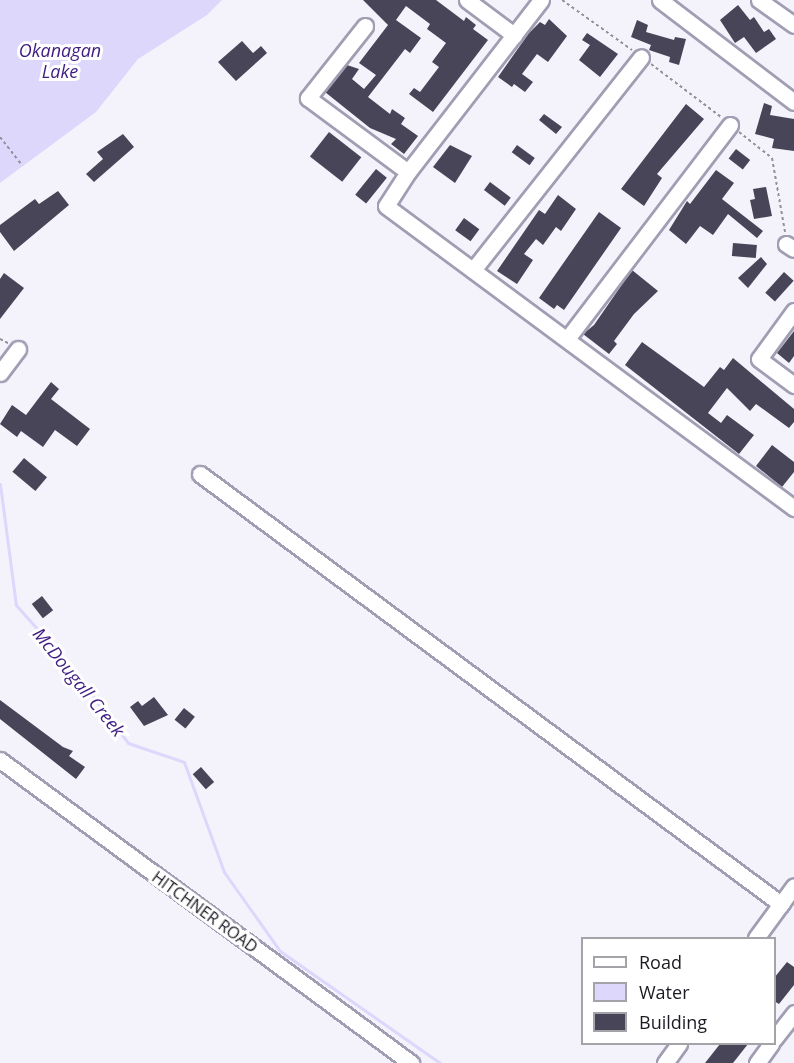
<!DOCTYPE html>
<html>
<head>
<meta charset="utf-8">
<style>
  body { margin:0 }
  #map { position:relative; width:794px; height:1063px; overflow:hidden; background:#f4f3fc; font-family:"Open Sans",sans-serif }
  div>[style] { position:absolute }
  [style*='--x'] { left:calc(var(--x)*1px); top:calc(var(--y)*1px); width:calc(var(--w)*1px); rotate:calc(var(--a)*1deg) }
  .water>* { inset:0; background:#dcd7fb }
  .stream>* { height:3px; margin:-1.5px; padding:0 1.5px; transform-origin:1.5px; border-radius:1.5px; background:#dcd7fb }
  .building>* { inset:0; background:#474557; transform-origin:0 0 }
  .path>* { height:2px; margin-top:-1px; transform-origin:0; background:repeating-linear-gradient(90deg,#919099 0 3px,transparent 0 6px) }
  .roads { filter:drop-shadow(2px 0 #a09eb3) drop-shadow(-2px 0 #a09eb3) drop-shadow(0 2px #a09eb3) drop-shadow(0 -2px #a09eb3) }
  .minor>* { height:15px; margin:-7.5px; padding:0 7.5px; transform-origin:7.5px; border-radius:7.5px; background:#fff }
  span { translate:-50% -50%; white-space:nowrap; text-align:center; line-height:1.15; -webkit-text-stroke:6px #fff; paint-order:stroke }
  .street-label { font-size:16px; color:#1b1a22 }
  .water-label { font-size:18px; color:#3e1c80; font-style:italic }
  .legend { position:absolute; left:581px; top:937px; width:195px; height:108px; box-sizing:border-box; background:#fff; border:2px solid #a4a3a7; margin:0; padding:8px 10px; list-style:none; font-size:18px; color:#1b1a22 }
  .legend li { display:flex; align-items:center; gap:12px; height:30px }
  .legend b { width:30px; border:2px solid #a4a3a7 }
</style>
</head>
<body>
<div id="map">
  <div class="water">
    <div style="clip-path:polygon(0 0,222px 0,207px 15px,138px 59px,96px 112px,0 183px)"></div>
  </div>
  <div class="stream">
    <div style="--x:0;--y:484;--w:122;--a:82.5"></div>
    <div style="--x:16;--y:605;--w:83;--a:48.4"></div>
    <div style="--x:71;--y:667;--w:95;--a:53.1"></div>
    <div style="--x:128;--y:743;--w:59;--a:18.7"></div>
    <div style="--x:184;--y:762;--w:117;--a:70"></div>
    <div style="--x:224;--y:872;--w:97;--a:54.7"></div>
    <div style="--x:280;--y:951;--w:195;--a:35"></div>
  </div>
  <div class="building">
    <div style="clip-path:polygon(363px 0,436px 0,464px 21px,466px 17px,476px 25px,473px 29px,488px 40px,433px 112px,409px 94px,414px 88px,420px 92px,439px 67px,432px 62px,446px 43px,427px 29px,430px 24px,406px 6px,396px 20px,421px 38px,410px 53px,405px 49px,368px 97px,390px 114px,392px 109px,405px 118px,401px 124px,418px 136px,404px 154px,391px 144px,396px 139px,370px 128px,325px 92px,347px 65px,359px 69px,352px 79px,364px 89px,376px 75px,359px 63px,388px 25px)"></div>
    <div style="clip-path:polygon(738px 5px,750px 20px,754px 17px,764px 32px,769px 29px,776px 39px,756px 53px,744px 37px,735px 43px,720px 20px)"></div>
    <div style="clip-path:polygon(549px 19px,567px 36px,548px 62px,537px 54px,522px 74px,533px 82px,525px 92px,514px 84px,512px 87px,498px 77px,529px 33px,540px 22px,545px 25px)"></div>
    <div style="clip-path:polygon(637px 20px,648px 25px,646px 32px,674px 40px,675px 37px,686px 39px,679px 65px,669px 62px,670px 57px,649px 50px,651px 45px,631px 37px)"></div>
    <div style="clip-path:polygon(587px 33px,618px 54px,600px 77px,579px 60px,590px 45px,582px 40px)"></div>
    <div style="clip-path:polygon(242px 41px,253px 53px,261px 46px,267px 53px,236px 81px,218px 62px)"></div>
    <div style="clip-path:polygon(764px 103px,772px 106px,770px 115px,794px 119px,794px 151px,772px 148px,774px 139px,755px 134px)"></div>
    <div style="clip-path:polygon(686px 104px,704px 119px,657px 174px,662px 178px,644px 206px,621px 189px)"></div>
    <div style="clip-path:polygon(544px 114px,562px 127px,556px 134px,539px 120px)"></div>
    <div style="left:329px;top:132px;width:41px;height:31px;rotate:38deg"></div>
    <div style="clip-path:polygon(123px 134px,134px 147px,94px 182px,86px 174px,103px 159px,97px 152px)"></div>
    <div style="clip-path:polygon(450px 145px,472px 156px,455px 183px,433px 167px)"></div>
    <div style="left:517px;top:145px;width:22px;height:9px;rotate:36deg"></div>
    <div style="left:736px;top:149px;width:18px;height:12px;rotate:38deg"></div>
    <div style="left:376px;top:169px;width:14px;height:33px;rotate:39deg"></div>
    <div style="clip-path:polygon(716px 170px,734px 183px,722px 199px,763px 231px,757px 238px,728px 214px,713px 235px,700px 226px,686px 244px,669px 230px,687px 201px,690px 204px)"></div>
    <div style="left:490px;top:182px;width:26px;height:10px;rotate:37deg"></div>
    <div style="clip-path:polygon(766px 187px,772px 216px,754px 219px,750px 200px,755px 199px,753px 189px)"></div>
    <div style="clip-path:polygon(58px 191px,69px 205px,14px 251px,0 232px,0 225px,35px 199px,39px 204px)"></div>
    <div style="clip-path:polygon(558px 195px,576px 209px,561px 231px,556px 227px,543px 245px,536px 239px,524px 254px,533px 260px,517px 284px,497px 271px,539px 210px,545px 214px)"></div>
    <div style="clip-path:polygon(599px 212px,621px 228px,564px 310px,557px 305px,554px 309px,539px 298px)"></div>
    <div style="left:464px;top:218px;width:19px;height:15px;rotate:36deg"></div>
    <div style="left:733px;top:243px;width:24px;height:13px;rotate:5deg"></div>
    <div style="clip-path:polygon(761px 257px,767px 264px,748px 288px,738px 278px)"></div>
    <div style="clip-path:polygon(632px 270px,658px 291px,634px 314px,614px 341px,617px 344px,609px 354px,583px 334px,594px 325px)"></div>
    <div style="left:784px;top:272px;width:13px;height:28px;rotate:42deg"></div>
    <div style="clip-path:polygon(4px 273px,24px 288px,0 319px,0 279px)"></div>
    <div style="clip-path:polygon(794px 331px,794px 356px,789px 363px,777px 353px)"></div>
    <div style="clip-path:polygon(642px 342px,704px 387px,720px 367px,724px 370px,733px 358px,794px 409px,794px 422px,789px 428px,756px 404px,750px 411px,727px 388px,708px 413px,721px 423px,727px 415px,754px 435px,739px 454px,625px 365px)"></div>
    <div style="clip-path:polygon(51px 382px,59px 389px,51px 399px,90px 429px,77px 446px,55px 430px,43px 447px,21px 431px,17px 437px,0 424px,12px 405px,26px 415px)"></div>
    <div style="clip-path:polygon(772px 445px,794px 462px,794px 472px,782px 487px,756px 466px)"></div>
    <div style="left:24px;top:458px;width:30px;height:18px;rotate:40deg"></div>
    <div style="left:42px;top:596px;width:18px;height:13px;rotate:52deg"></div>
    <div style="clip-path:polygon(154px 697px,168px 715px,144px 726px,130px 707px,138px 701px,142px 706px)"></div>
    <div style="clip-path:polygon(0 700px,63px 747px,73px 751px,69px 756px,85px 767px,76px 779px,0 719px)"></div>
    <div style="left:184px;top:708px;width:14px;height:15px;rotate:39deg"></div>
    <div style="left:201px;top:767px;width:20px;height:11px;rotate:49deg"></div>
    <div style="clip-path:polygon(787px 962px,794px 967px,794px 985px,779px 1004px,774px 1001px,774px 978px)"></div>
    <div style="clip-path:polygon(720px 1044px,748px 1044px,733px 1063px,705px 1063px)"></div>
  </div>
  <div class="path">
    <div style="--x:562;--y:0;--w:86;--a:35.5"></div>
    <div style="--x:651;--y:64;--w:88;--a:37.1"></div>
    <div style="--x:739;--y:132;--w:42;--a:38.2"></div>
    <div style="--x:772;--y:158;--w:75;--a:80"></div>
    <div style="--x:0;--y:137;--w:36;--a:52"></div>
    <div style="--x:0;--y:339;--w:9;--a:27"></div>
  </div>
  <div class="roads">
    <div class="minor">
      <div style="--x:467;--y:0;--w:59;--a:36.7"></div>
      <div style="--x:541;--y:0;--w:217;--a:127.7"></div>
      <div style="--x:408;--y:172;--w:40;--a:122.9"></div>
      <div style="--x:386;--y:206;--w:508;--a:36.51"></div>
      <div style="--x:660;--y:0;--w:168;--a:37.3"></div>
      <div style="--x:759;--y:0;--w:43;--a:35.5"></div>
      <div style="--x:365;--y:26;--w:92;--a:128.4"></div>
      <div style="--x:308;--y:98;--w:124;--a:36.5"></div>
      <div style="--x:786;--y:244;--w:9;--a:32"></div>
      <div style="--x:473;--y:270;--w:271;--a:-51.7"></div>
      <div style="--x:794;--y:311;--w:59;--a:126.1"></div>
      <div style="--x:759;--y:359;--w:44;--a:36.6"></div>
      <div style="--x:567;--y:339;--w:269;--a:-52.7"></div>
      <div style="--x:0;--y:373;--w:30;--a:-53"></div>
      <div style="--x:200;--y:474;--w:723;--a:36.51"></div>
      <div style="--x:0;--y:760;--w:511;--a:36.4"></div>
      <div style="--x:756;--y:938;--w:64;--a:-53.8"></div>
      <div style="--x:774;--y:1039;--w:33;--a:-52"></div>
      <div style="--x:665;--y:1063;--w:24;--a:-54"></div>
      <div style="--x:757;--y:1063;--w:24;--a:-54"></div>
    </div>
  </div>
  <div class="street-label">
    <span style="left:205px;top:912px;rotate:36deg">HITCHNER ROAD</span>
  </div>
  <div class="water-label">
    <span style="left:60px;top:61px">Okanagan<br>Lake</span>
    <span style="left:79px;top:682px;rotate:51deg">McDougall Creek</span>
  </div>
  <ul class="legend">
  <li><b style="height:8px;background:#fff"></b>Road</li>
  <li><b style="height:16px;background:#dcd7fb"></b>Water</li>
  <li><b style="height:16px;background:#474557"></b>Building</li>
  </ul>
</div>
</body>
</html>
